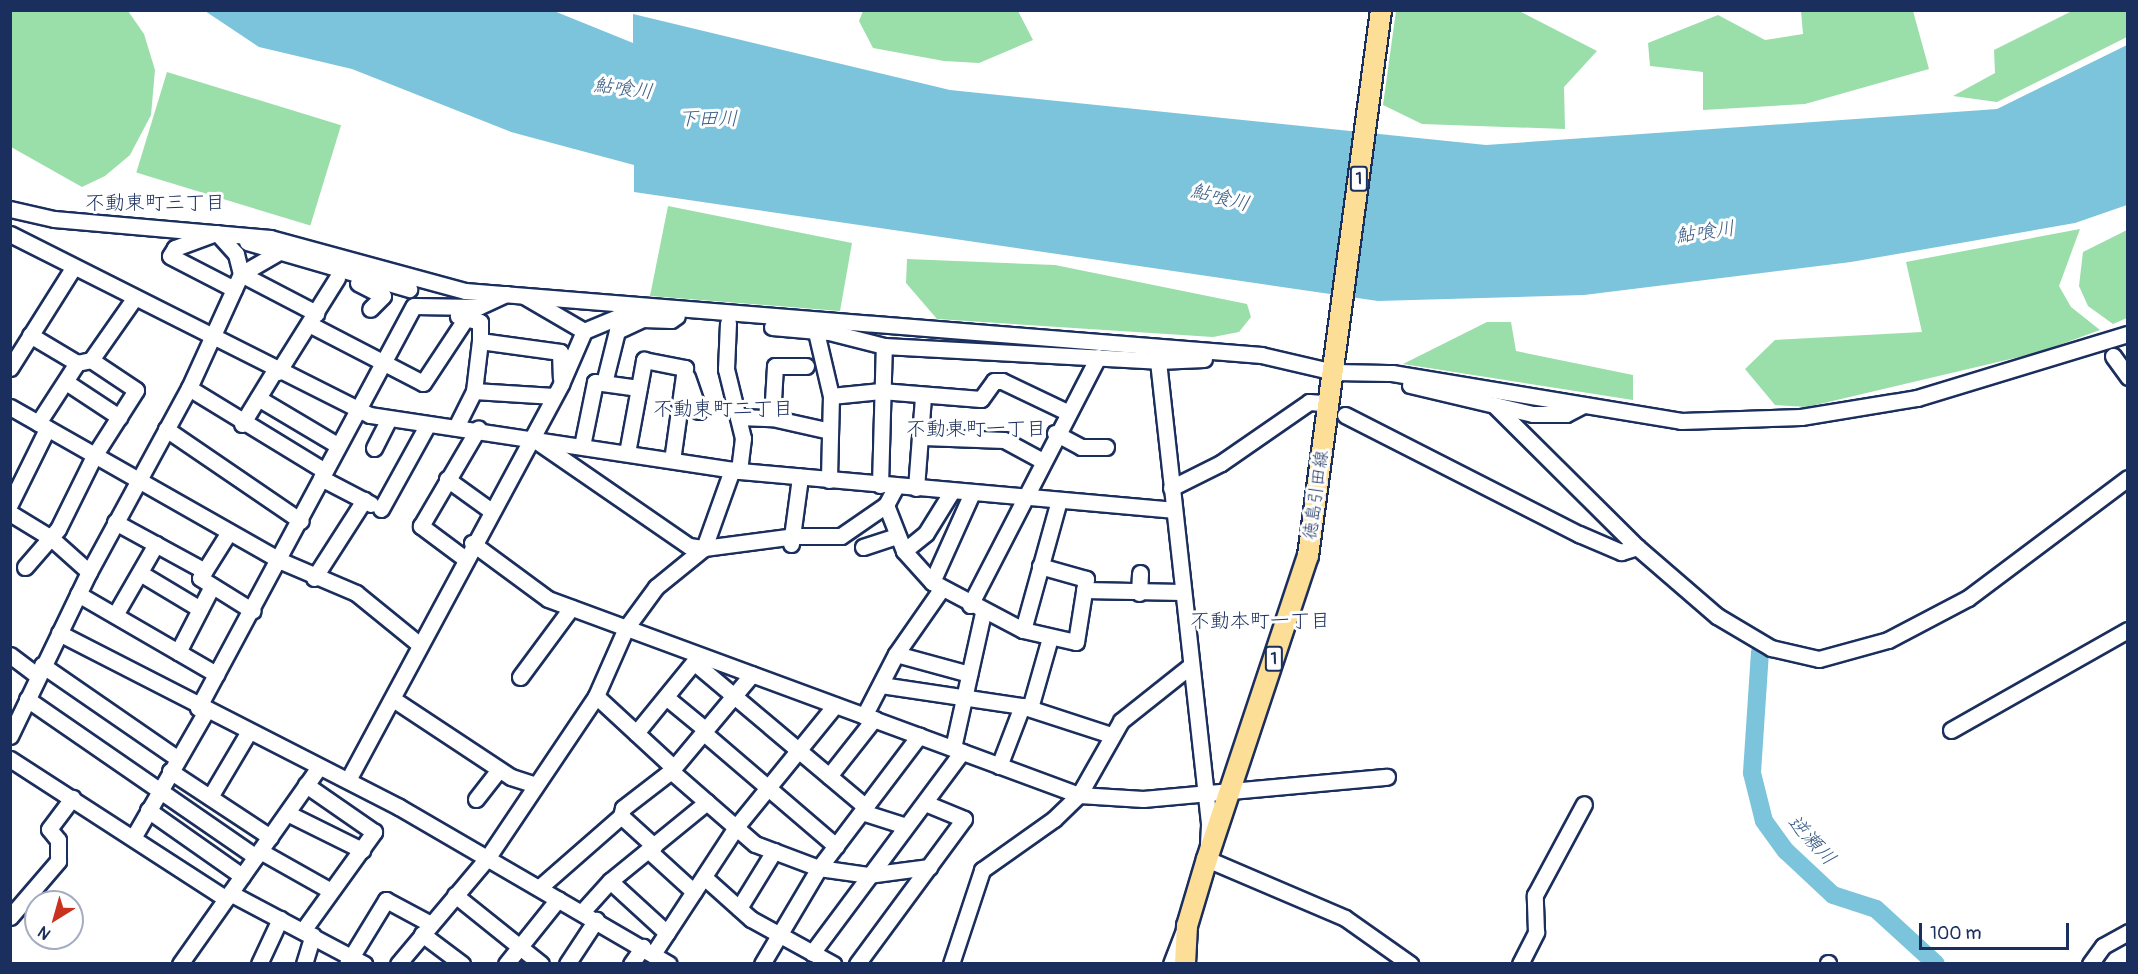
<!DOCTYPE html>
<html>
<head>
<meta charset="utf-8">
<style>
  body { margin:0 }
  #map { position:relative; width:2138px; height:974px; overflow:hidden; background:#fff; font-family:Pangolin,"Klee One",sans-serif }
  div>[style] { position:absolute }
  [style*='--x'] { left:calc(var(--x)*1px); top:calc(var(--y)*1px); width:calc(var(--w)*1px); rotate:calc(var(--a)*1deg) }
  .green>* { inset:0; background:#9adeaa; transform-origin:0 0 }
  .water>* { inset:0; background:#7bc4dc }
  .river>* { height:18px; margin:-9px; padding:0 9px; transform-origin:9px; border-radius:9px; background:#7bc4dc }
  .roads { filter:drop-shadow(2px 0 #1b2f5e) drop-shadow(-2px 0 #1b2f5e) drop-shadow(0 2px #1b2f5e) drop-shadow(0 -2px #1b2f5e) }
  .minor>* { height:15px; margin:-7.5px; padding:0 7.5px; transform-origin:7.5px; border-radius:7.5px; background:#fff }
  .major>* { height:20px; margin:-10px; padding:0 10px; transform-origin:10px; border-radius:10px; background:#fdde96 }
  span { translate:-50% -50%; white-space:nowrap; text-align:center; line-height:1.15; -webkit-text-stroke:6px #fff; paint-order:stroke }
  .shield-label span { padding:2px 4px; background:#fff; border:2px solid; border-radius:4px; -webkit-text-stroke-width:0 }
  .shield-label { font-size:16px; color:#1b2f5e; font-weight:700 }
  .street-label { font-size:18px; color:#1b2f5e }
  .water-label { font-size:20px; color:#385c84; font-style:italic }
  .neighbourhood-label { font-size:20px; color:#1b2f5e }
  .frame { position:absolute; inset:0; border:12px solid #1b2f5e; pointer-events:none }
  .north { position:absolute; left:24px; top:890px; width:60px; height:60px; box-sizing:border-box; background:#fff; border:2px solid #a4acbf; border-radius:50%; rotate:217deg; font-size:16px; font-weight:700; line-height:24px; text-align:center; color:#1b2f5e }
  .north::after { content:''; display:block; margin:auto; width:21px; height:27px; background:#c8321e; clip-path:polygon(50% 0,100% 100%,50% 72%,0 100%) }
  .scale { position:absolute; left:1919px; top:923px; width:150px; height:27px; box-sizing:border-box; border:3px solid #1b2f5e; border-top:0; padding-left:8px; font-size:18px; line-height:21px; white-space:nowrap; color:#1b2f5e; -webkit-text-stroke:4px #fff; paint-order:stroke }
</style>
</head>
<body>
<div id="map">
  <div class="green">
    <div style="clip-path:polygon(11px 10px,128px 11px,144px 34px,155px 70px,151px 115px,130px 155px,105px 176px,82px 187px,11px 147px)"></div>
    <div style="clip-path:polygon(2074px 10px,2127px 11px,2127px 37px,1997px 102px,1953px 96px,1995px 73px,1994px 50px)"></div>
    <div style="clip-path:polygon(863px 11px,1018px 11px,1033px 40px,979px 63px,944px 61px,873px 48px,859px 21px)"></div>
    <div style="clip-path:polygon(1396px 11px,1519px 11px,1597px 51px,1564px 87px,1565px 129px,1422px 124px,1383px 105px)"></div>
    <div style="clip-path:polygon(1801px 11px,1913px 11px,1929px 69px,1805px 104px,1703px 110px,1703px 72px,1650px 66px,1648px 43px,1718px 15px,1765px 40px,1803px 34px)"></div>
    <div style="left:167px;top:72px;width:182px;height:105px;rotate:17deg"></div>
    <div style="clip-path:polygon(668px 206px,852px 243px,840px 311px,650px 296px)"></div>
    <div style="clip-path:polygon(2080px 229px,2059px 286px,2071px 307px,2100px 330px,2040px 352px,1807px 407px,1775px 405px,1745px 369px,1775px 340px,1922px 332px,1906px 262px)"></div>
    <div style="clip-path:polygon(2127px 230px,2127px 318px,2113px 324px,2088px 306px,2079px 286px,2083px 252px)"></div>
    <div style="clip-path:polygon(907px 259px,1055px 265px,1247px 304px,1251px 317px,1239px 332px,1213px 337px,937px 319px,906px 283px)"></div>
    <div style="clip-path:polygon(1487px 322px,1511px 322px,1516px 351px,1633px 375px,1633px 400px,1403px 364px)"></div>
  </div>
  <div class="water">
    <div style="clip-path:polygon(205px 11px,554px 11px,633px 43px,633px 14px,950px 90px,1486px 145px,1997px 109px,2127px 45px,2127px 205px,2075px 223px,1851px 262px,1584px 295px,1378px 301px,634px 192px,634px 165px,511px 132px,352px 69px,259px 47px)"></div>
  </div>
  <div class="river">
    <div style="--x:1760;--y:652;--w:121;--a:93.8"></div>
    <div style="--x:1752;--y:773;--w:49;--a:76"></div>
    <div style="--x:1764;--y:821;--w:37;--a:54"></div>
    <div style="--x:1786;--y:851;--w:64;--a:43.1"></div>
    <div style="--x:1833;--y:895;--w:45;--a:18"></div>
    <div style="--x:1876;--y:909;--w:81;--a:42.5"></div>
  </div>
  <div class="roads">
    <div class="minor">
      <div style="--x:10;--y:209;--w:45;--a:12.8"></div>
      <div style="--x:54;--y:219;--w:217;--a:5"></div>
      <div style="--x:270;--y:238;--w:202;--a:15.2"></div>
      <div style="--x:465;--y:291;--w:799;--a:4.6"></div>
      <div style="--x:1261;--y:355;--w:75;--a:13.1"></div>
      <div style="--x:1334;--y:372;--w:58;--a:1"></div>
      <div style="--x:1392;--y:373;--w:293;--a:9.4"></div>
      <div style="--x:1681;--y:421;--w:120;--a:-1.9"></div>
      <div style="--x:1801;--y:417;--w:118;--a:-9.3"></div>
      <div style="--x:1917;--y:398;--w:220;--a:-16.9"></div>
      <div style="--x:216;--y:233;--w:44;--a:159.9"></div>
      <div style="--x:175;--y:248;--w:9;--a:122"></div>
      <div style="--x:170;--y:256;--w:72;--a:27.3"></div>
      <div style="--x:10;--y:234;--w:403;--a:26.7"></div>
      <div style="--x:370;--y:415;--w:373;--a:8.6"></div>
      <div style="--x:739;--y:471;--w:436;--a:5.1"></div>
      <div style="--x:247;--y:242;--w:169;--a:16.2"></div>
      <div style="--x:279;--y:252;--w:44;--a:149.9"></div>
      <div style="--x:241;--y:274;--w:85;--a:27.5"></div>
      <div style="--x:358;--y:283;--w:28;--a:27"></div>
      <div style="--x:383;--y:296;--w:18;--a:135"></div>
      <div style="--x:524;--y:296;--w:69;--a:30.3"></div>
      <div style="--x:728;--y:323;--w:46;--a:92.5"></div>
      <div style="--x:726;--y:369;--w:71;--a:76.2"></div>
      <div style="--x:743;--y:438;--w:33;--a:97"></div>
      <div style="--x:309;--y:324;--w:128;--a:27.4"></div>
      <div style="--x:423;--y:383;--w:78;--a:-56.5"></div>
      <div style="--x:772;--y:327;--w:57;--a:5"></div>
      <div style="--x:829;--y:332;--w:57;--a:14.3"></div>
      <div style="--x:884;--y:346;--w:274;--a:3.1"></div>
      <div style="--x:1158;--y:361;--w:46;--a:-2.5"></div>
      <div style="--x:816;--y:332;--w:66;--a:76.8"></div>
      <div style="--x:831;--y:396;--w:84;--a:91.4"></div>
      <div style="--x:30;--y:335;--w:55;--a:30.8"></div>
      <div style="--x:480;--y:341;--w:81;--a:7.8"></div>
      <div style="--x:560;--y:352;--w:26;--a:88"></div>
      <div style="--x:2113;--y:356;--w:26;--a:54"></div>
      <div style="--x:1158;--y:361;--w:467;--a:83.7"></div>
      <div style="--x:1209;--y:825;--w:34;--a:93"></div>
      <div style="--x:1207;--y:859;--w:150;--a:23.1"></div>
      <div style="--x:1345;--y:918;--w:80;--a:35.3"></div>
      <div style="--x:10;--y:368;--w:118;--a:-57.8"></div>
      <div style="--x:278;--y:372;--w:111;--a:-57.9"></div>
      <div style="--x:687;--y:377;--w:36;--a:71"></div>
      <div style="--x:66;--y:382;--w:64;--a:33.4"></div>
      <div style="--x:604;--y:383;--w:54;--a:-76"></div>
      <div style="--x:617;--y:331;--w:29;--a:-25"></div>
      <div style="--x:643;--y:319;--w:28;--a:2"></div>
      <div style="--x:671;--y:320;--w:7;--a:-34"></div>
      <div style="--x:1410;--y:385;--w:126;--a:13.3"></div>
      <div style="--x:1533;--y:414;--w:33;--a:0"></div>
      <div style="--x:1566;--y:414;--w:20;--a:-27"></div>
      <div style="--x:189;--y:388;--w:159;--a:31.4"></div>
      <div style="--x:474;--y:391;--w:80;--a:3.6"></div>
      <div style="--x:831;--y:396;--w:50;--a:-5.7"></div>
      <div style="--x:881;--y:391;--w:100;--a:4.6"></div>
      <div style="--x:981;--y:399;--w:22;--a:-54"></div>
      <div style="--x:994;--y:381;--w:8;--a:0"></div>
      <div style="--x:1002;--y:381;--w:72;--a:25.5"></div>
      <div style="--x:258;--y:398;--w:92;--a:30.7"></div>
      <div style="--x:1494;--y:405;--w:202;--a:44.8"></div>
      <div style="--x:1637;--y:547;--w:106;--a:40.8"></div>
      <div style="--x:1717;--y:616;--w:63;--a:30.7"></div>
      <div style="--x:1771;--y:648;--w:49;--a:12.9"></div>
      <div style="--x:1819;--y:659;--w:72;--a:-15.4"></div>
      <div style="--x:1888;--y:640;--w:90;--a:-27.7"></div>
      <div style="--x:1968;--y:598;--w:200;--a:-36.9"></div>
      <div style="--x:10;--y:407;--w:312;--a:29.6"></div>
      <div style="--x:281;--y:561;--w:82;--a:23.1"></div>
      <div style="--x:356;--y:593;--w:82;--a:39.1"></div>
      <div style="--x:1345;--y:415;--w:263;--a:27"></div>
      <div style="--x:1579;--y:534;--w:46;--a:23.2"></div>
      <div style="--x:1621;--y:552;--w:17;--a:-17"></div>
      <div style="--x:738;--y:417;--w:34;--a:2"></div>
      <div style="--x:772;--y:418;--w:59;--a:12.6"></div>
      <div style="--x:772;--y:418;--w:52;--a:-86.7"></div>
      <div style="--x:775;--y:366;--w:31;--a:0"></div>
      <div style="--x:38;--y:423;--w:72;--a:-57"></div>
      <div style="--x:77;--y:363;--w:14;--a:-12"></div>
      <div style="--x:91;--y:360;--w:73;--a:-55"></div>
      <div style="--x:242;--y:424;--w:63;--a:-58.6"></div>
      <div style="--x:456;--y:427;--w:40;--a:-63.4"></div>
      <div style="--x:474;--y:391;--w:50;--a:-83.2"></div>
      <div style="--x:480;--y:341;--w:19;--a:-90"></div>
      <div style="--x:480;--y:322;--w:23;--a:-165"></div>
      <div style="--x:166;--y:429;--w:163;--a:34.3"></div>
      <div style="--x:1055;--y:433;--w:30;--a:28"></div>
      <div style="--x:1081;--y:447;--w:25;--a:0"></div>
      <div style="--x:923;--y:437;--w:81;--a:2.1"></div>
      <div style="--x:1004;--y:440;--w:42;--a:28.4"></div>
      <div style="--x:538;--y:442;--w:183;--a:34.6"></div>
      <div style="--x:689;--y:546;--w:15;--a:8"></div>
      <div style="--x:704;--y:548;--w:92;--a:-7.5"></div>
      <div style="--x:795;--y:536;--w:46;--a:0"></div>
      <div style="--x:841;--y:536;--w:55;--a:-34.6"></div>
      <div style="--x:886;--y:505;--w:21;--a:-62"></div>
      <div style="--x:582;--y:446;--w:65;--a:-78.5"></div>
      <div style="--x:595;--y:382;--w:44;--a:7.8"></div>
      <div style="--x:374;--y:448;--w:31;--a:-63"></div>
      <div style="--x:627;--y:453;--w:95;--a:-79.6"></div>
      <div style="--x:644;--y:360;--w:42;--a:11"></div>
      <div style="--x:685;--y:368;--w:93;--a:98"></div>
      <div style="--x:321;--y:478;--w:56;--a:27.5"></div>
      <div style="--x:447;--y:479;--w:53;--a:35.8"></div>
      <div style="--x:880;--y:485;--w:139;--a:-88.4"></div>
      <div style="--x:916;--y:488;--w:92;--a:-85.6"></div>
      <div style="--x:1171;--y:488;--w:56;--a:-26.6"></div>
      <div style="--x:1221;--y:463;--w:107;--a:-34.7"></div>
      <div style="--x:1309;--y:402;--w:13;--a:4"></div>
      <div style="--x:10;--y:504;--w:84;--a:-63.7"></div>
      <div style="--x:886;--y:505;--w:49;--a:68.6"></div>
      <div style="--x:904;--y:551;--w:42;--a:47.9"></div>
      <div style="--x:932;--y:582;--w:103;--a:27.8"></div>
      <div style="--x:1023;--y:630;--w:54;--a:12.8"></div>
      <div style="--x:1076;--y:642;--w:64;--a:-81"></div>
      <div style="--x:1086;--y:579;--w:48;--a:-164.2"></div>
      <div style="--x:381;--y:509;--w:97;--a:-61.1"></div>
      <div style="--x:10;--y:513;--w:48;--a:31.4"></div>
      <div style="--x:51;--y:538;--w:51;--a:41.8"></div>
      <div style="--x:115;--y:522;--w:102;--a:28.6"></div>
      <div style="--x:229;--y:532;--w:54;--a:122.2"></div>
      <div style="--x:200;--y:578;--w:62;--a:31.9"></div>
      <div style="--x:472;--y:543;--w:94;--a:36.4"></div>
      <div style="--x:548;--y:599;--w:566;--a:20.26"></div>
      <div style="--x:1079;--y:795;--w:64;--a:3.6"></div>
      <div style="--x:1143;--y:799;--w:245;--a:-5.2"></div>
      <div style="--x:791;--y:544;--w:68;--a:-82.3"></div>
      <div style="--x:863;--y:547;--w:35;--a:-18"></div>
      <div style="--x:904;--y:551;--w:28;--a:-39"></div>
      <div style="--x:926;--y:533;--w:49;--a:-58.2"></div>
      <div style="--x:464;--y:558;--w:54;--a:-143.3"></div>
      <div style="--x:421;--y:526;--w:113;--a:-59.6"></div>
      <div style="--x:25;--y:567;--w:50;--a:-49"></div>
      <div style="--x:58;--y:529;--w:81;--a:-63.7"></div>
      <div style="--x:94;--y:456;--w:78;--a:-57.5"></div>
      <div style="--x:136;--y:390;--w:54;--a:-146.3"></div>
      <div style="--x:140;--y:573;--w:70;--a:31"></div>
      <div style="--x:314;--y:578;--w:93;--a:-57.3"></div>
      <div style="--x:932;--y:582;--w:98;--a:-65.8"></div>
      <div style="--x:1084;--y:590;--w:98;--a:1.2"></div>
      <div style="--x:1139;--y:593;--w:20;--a:-87"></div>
      <div style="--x:78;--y:594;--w:160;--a:30.1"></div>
      <div style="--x:970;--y:605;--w:279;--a:-62.7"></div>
      <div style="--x:115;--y:615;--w:82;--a:-60"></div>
      <div style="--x:1023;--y:630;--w:135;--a:-74.5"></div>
      <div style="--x:59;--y:633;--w:382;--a:27.1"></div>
      <div style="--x:399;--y:807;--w:312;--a:30.2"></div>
      <div style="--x:178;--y:652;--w:74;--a:-62.7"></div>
      <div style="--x:896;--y:654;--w:76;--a:15.3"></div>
      <div style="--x:10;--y:655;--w:34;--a:37"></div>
      <div style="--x:696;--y:664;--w:222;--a:40.1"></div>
      <div style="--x:42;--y:665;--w:164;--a:34.6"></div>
      <div style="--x:520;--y:677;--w:86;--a:-53.5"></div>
      <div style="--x:881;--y:685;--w:143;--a:8.5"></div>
      <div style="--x:1022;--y:706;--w:94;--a:18"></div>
      <div style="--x:596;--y:696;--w:106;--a:42.7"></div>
      <div style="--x:667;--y:698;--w:50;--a:39.4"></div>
      <div style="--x:27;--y:699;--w:278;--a:34.6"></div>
      <div style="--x:393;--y:699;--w:141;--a:33.5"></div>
      <div style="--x:511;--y:777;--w:25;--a:18"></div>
      <div style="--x:198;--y:708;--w:456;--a:-61.8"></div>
      <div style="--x:414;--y:306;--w:64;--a:0.9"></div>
      <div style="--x:478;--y:307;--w:31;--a:-25"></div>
      <div style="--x:1030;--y:708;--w:73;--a:-74.1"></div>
      <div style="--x:864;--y:716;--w:70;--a:-62.7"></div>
      <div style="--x:896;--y:654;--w:80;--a:-55.1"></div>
      <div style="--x:1951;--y:730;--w:203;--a:-29.5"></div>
      <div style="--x:636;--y:733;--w:98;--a:-50.8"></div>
      <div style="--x:704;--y:733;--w:174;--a:40.6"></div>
      <div style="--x:10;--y:736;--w:182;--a:-64.3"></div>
      <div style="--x:89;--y:572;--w:209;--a:-61.5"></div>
      <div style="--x:189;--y:388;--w:125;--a:-65.5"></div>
      <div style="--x:241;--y:274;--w:21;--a:-104"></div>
      <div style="--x:236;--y:254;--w:28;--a:-132"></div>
      <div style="--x:953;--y:748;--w:138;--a:-77.5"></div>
      <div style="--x:10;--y:759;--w:257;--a:32.9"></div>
      <div style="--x:999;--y:766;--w:64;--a:-69"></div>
      <div style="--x:170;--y:771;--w:120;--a:33.4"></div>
      <div style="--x:671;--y:771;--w:111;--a:41"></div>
      <div style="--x:755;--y:844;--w:68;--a:20.6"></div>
      <div style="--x:819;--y:868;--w:49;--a:8.1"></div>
      <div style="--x:868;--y:875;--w:62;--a:-7.5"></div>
      <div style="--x:829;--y:776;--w:73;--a:-51.7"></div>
      <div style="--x:348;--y:780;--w:450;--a:-61.7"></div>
      <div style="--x:561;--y:384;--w:58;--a:-66.5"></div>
      <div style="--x:584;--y:331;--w:57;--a:-22.5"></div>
      <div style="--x:210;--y:797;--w:74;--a:-59.3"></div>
      <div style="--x:476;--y:799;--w:37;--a:-52"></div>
      <div style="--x:148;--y:810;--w:115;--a:35.1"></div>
      <div style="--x:862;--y:812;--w:46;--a:17.7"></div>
      <div style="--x:287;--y:813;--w:84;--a:26.3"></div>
      <div style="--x:621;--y:816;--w:45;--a:42.3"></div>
      <div style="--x:133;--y:838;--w:146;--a:-60.1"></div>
      <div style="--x:648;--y:850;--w:62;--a:42.4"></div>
      <div style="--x:260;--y:851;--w:81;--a:29.4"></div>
      <div style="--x:704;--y:877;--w:63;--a:41.8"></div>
      <div style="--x:751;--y:919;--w:94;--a:28.8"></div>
      <div style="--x:610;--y:881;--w:77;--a:42.4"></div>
      <div style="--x:540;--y:887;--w:108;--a:-41.2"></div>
      <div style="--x:621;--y:816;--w:8;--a:-76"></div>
      <div style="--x:623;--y:808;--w:61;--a:-37.6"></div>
      <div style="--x:671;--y:771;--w:126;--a:-50.1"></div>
      <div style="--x:230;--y:893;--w:152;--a:27.9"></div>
      <div style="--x:455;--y:895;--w:110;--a:38.7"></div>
      <div style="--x:739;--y:908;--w:67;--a:-58.4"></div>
      <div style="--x:582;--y:912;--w:42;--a:-47.9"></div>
      <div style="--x:610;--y:881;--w:125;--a:-39.2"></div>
      <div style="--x:10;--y:917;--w:74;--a:-49.4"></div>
      <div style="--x:58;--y:861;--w:21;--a:-90"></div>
      <div style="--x:58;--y:840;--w:14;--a:-129"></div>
      <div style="--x:49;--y:829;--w:39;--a:-53"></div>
      <div style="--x:304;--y:929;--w:120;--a:-54.2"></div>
      <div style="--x:374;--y:832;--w:83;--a:-145.3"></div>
      <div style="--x:422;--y:934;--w:50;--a:36.9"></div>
      <div style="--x:812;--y:953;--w:251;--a:-53.3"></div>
      <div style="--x:653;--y:954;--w:152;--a:-56.8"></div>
      <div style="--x:736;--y:827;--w:157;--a:-50.9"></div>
      <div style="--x:180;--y:964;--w:241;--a:-54.8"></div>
      <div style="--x:259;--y:964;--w:50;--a:-65"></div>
      <div style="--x:304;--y:964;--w:30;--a:-73"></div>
      <div style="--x:347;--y:964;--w:75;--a:-58.6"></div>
      <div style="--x:386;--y:900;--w:51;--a:28.1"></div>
      <div style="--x:398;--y:964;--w:140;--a:-49.9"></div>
      <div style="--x:488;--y:857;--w:194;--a:-56.1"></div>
      <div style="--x:596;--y:696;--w:74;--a:-66.2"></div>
      <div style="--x:626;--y:628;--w:51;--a:-53.8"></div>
      <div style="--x:656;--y:587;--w:62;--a:-39.1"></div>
      <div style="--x:704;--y:548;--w:83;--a:-70.3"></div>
      <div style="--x:506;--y:964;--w:83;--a:-51.3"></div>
      <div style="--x:567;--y:964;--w:53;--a:-56.6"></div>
      <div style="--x:631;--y:964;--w:21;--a:-55"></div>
      <div style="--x:762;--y:964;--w:112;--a:-59.3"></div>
      <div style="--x:819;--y:868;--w:166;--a:-52.9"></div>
      <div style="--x:857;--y:964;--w:180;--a:-53.6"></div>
      <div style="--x:964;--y:819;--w:42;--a:-157.7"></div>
      <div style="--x:951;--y:964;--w:99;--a:-71.7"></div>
      <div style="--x:982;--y:870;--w:88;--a:-35.3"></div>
      <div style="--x:1054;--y:819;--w:35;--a:-44"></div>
      <div style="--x:1079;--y:795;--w:85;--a:-60.4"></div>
      <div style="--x:1121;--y:721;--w:87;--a:-38.5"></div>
      <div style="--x:1171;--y:964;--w:33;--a:-69"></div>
      <div style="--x:1520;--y:964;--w:36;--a:-63"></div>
      <div style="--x:1536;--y:932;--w:37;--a:-92"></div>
      <div style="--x:1535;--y:895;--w:103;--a:-61.7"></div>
      <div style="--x:1828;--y:964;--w:1;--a:-90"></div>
      <div style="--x:2090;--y:964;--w:22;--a:-54"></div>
      <div style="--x:2103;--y:946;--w:29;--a:-29"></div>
    </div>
    <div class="major">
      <div style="--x:1185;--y:964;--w:38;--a:-87"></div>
      <div style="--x:1187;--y:926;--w:70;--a:-73.4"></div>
      <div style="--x:1207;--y:859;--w:319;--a:-71.6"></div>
      <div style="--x:1308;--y:556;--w:551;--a:-82.38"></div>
    </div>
  </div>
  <div class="shield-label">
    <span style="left:1359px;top:179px">1</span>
    <span style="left:1274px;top:659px">1</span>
  </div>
  <div class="street-label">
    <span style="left:1317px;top:495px;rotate:-82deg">徳島引田線</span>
  </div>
  <div class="water-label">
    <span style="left:623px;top:88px;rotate:7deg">鮎喰川</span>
    <span style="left:708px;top:118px">下田川</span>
    <span style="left:1220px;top:197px;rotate:14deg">鮎喰川</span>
    <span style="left:1705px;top:232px;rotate:-8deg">鮎喰川</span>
    <span style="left:1812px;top:840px;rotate:47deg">逆瀬川</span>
  </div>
  <div class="neighbourhood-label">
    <span style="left:155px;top:202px">不動東町三丁目</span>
    <span style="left:723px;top:408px">不動東町二丁目</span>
    <span style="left:976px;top:428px">不動東町一丁目</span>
    <span style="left:1260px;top:620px">不動本町一丁目</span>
  </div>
  <div class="frame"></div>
  <div class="north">N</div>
  <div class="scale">100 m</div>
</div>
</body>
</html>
